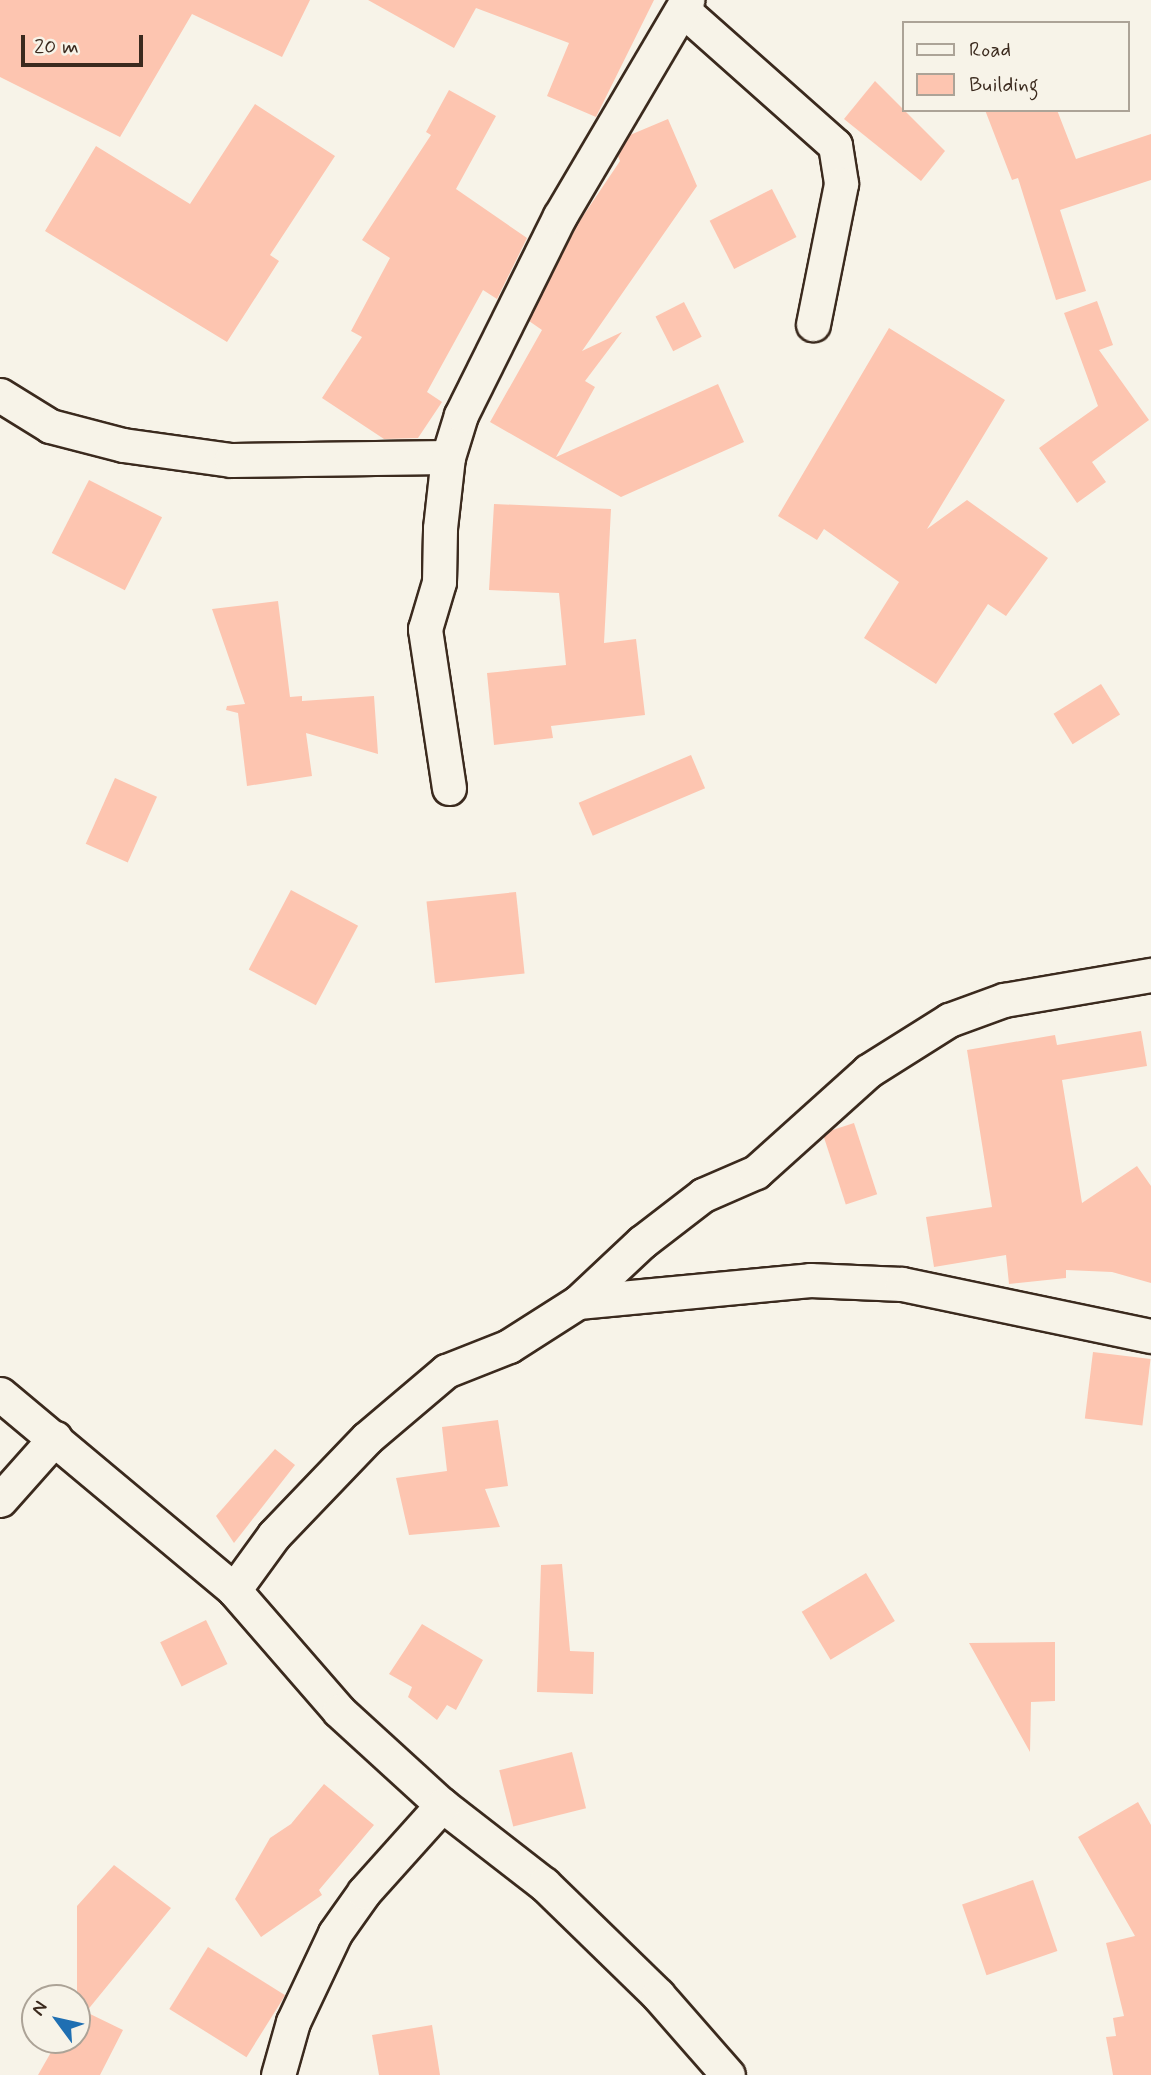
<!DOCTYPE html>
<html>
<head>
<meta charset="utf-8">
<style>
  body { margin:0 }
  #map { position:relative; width:1151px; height:2075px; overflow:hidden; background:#f7f3e8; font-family:Mynerve,sans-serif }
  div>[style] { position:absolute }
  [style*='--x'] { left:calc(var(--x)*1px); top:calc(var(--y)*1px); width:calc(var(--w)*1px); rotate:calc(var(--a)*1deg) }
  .building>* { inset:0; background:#fdc5b0; transform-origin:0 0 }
  .roads { filter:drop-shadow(2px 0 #3b2a1e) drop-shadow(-2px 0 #3b2a1e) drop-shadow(0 2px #3b2a1e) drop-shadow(0 -2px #3b2a1e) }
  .minor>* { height:33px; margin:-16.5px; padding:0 16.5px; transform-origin:16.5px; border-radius:16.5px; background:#f7f3e8 }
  span { translate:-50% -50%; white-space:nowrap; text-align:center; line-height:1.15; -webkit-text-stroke:5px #f7f3e8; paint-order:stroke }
  .legend { position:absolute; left:902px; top:21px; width:228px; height:91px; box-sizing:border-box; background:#f7f3e8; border:2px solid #aca397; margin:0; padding:9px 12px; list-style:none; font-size:21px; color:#3b2a1e }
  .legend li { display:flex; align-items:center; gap:14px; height:35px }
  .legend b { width:35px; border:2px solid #aca397 }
  .north { position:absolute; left:21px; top:1984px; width:70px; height:70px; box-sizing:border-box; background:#f7f3e8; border:2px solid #aca397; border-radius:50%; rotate:303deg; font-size:19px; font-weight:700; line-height:28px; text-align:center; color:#3b2a1e }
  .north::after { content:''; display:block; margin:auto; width:24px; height:32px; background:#1f6fb2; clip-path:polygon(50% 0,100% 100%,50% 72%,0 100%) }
  .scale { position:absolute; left:21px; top:35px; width:122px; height:32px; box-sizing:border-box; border:4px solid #3b2a1e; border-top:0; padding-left:9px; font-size:21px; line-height:24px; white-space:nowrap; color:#3b2a1e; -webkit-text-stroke:5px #f7f3e8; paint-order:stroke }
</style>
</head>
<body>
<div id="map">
  <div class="building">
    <div style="clip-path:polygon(0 0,310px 0,282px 57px,192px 14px,120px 137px,0 77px)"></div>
    <div style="clip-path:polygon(368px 0,654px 0,596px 117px,547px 96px,569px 43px,476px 8px,454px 48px)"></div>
    <div style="clip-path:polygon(875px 81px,945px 151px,921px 181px,844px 119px)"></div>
    <div style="clip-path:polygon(449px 90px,496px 116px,456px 189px,527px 238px,497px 299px,483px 290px,427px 392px,442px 402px,418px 438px,384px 439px,322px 398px,362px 337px,351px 331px,390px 258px,362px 240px,431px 135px,426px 132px)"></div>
    <div style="clip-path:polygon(255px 104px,335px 156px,270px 255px,279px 261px,227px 342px,45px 231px,96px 146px,190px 204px)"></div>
    <div style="clip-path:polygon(985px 110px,1057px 110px,1076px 159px,1151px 134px,1151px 180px,1060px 210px,1086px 291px,1056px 300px,1018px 178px,1012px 180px)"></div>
    <div style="clip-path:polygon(668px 119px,697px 186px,582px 351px,622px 332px,585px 381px,595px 387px,556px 457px,718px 384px,744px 442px,621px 497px,490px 422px,542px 330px,529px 321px,577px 225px,620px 161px,618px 156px,630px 135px)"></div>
    <div style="left:772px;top:189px;width:54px;height:70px;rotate:63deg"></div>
    <div style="clip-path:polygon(1097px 301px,1113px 345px,1099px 350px,1149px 420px,1092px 462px,1106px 482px,1077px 503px,1039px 448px,1098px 406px,1064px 313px)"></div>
    <div style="left:684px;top:302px;width:39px;height:32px;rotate:63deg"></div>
    <div style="clip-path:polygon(889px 328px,1005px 400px,927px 529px,967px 500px,1048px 558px,1006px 616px,988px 604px,936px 684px,864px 638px,899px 582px,824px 529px,817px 540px,778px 516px)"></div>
    <div style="left:89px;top:480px;width:82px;height:82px;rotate:27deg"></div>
    <div style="clip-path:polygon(494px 504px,611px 509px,604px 643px,636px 639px,645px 715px,551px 726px,553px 738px,494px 745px,487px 673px,566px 665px,559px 593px,489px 590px)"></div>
    <div style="clip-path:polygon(278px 601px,290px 697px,302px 696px,302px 701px,374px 696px,378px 754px,306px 733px,312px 776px,247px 786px,238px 713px,226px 710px,227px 706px,245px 704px,212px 609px)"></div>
    <div style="left:1101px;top:684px;width:36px;height:56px;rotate:58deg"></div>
    <div style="left:691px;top:755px;width:36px;height:122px;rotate:67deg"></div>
    <div style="left:115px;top:778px;width:46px;height:72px;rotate:24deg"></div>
    <div style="left:291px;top:890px;width:76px;height:90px;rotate:28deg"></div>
    <div style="left:516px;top:892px;width:82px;height:90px;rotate:84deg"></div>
    <div style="clip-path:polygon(1141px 1031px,1147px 1066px,1062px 1080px,1082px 1203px,1137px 1166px,1151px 1186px,1151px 1283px,1112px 1272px,1066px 1270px,1066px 1278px,1009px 1284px,1006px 1255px,934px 1267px,926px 1217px,992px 1207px,967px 1050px,1055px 1035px,1057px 1045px)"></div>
    <div style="left:854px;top:1123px;width:75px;height:33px;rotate:72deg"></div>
    <div style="left:1093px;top:1352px;width:58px;height:67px;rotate:7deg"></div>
    <div style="clip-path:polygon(498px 1420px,508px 1486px,485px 1489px,500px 1527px,409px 1535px,396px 1478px,447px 1471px,442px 1427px)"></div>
    <div style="clip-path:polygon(275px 1449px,295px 1465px,234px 1543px,216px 1516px)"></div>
    <div style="clip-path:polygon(562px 1564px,570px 1651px,594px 1652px,593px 1694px,537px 1692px,541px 1565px)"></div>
    <div style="left:866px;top:1573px;width:56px;height:75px;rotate:59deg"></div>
    <div style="left:206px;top:1620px;width:49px;height:51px;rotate:64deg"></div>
    <div style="clip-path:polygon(422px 1624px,483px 1660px,456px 1710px,447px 1705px,437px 1720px,408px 1697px,412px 1687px,389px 1674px)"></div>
    <div style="clip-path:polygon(1055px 1642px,1055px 1701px,1031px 1702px,1030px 1752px,969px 1643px)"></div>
    <div style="left:572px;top:1752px;width:58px;height:75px;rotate:76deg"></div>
    <div style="clip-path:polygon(324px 1784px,374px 1825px,319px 1890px,322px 1895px,261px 1937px,235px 1899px,270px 1838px,291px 1824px)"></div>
    <div style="clip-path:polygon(1138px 1802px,1151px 1825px,1151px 2075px,1113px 2075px,1106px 2037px,1116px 2036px,1113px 2018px,1124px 2016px,1106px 1943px,1135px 1936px,1078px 1837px)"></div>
    <div style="clip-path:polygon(114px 1865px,171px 1908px,86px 2012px,123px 2030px,100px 2075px,38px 2075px,58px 2040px,77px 2040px,77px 1906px)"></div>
    <div style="left:1033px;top:1880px;width:75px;height:75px;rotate:71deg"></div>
    <div style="left:208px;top:1947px;width:91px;height:73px;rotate:32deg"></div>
    <div style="clip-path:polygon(432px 2025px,440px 2075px,379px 2075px,372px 2035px)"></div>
  </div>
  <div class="roads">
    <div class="minor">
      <div style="--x:684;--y:11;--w:202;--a:41.6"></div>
      <div style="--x:835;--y:145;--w:39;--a:81"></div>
      <div style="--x:841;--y:184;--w:143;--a:101.3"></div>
      <div style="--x:0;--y:395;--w:59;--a:31.8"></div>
      <div style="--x:50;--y:426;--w:75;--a:14.6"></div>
      <div style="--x:123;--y:445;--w:109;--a:7.9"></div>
      <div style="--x:231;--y:460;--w:217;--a:-0.8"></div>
      <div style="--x:449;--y:788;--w:161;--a:-98.6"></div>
      <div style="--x:425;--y:629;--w:49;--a:-73.4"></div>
      <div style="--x:439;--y:582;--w:54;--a:-88.9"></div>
      <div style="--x:440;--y:528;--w:71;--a:-83.6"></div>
      <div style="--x:448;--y:457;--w:44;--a:-72.8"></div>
      <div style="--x:461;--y:415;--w:222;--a:-63.6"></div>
      <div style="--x:560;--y:216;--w:251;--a:-59.5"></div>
      <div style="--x:578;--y:1302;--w:233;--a:-5.4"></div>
      <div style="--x:810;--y:1280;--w:92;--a:2.5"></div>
      <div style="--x:902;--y:1284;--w:254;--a:11.8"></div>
      <div style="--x:0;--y:1394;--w:305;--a:39.9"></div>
      <div style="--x:234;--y:1590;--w:160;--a:49"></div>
      <div style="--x:339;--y:1711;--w:139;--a:42.4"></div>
      <div style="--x:442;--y:1805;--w:129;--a:37.8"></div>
      <div style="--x:544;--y:1884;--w:159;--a:44.2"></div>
      <div style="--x:658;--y:1995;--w:106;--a:48.8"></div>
      <div style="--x:0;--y:1500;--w:83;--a:-48.4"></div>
      <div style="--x:234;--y:1590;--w:68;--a:-54"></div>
      <div style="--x:274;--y:1535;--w:134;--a:-46.2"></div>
      <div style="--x:367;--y:1438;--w:104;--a:-40.3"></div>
      <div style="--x:446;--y:1371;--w:68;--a:-21.6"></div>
      <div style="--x:509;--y:1346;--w:82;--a:-32.5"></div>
      <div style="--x:578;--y:1302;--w:88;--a:-43.2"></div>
      <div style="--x:642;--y:1242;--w:77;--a:-37.6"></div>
      <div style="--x:703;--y:1195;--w:58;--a:-23.5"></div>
      <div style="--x:756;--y:1172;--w:151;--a:-42"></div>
      <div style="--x:868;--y:1071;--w:96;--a:-32.2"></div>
      <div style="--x:949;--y:1020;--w:59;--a:-20"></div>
      <div style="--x:1004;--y:1000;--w:149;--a:-9.7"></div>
      <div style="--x:278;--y:2075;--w:55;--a:-74.2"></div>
      <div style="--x:293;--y:2022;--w:98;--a:-64.7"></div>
      <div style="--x:335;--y:1933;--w:50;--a:-54.7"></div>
      <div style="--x:364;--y:1892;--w:117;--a:-48.1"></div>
    </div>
  </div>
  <ul class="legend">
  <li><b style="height:9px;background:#f7f3e8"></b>Road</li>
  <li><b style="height:19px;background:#fdc5b0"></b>Building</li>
  </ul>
  <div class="north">N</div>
  <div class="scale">20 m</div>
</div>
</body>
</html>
